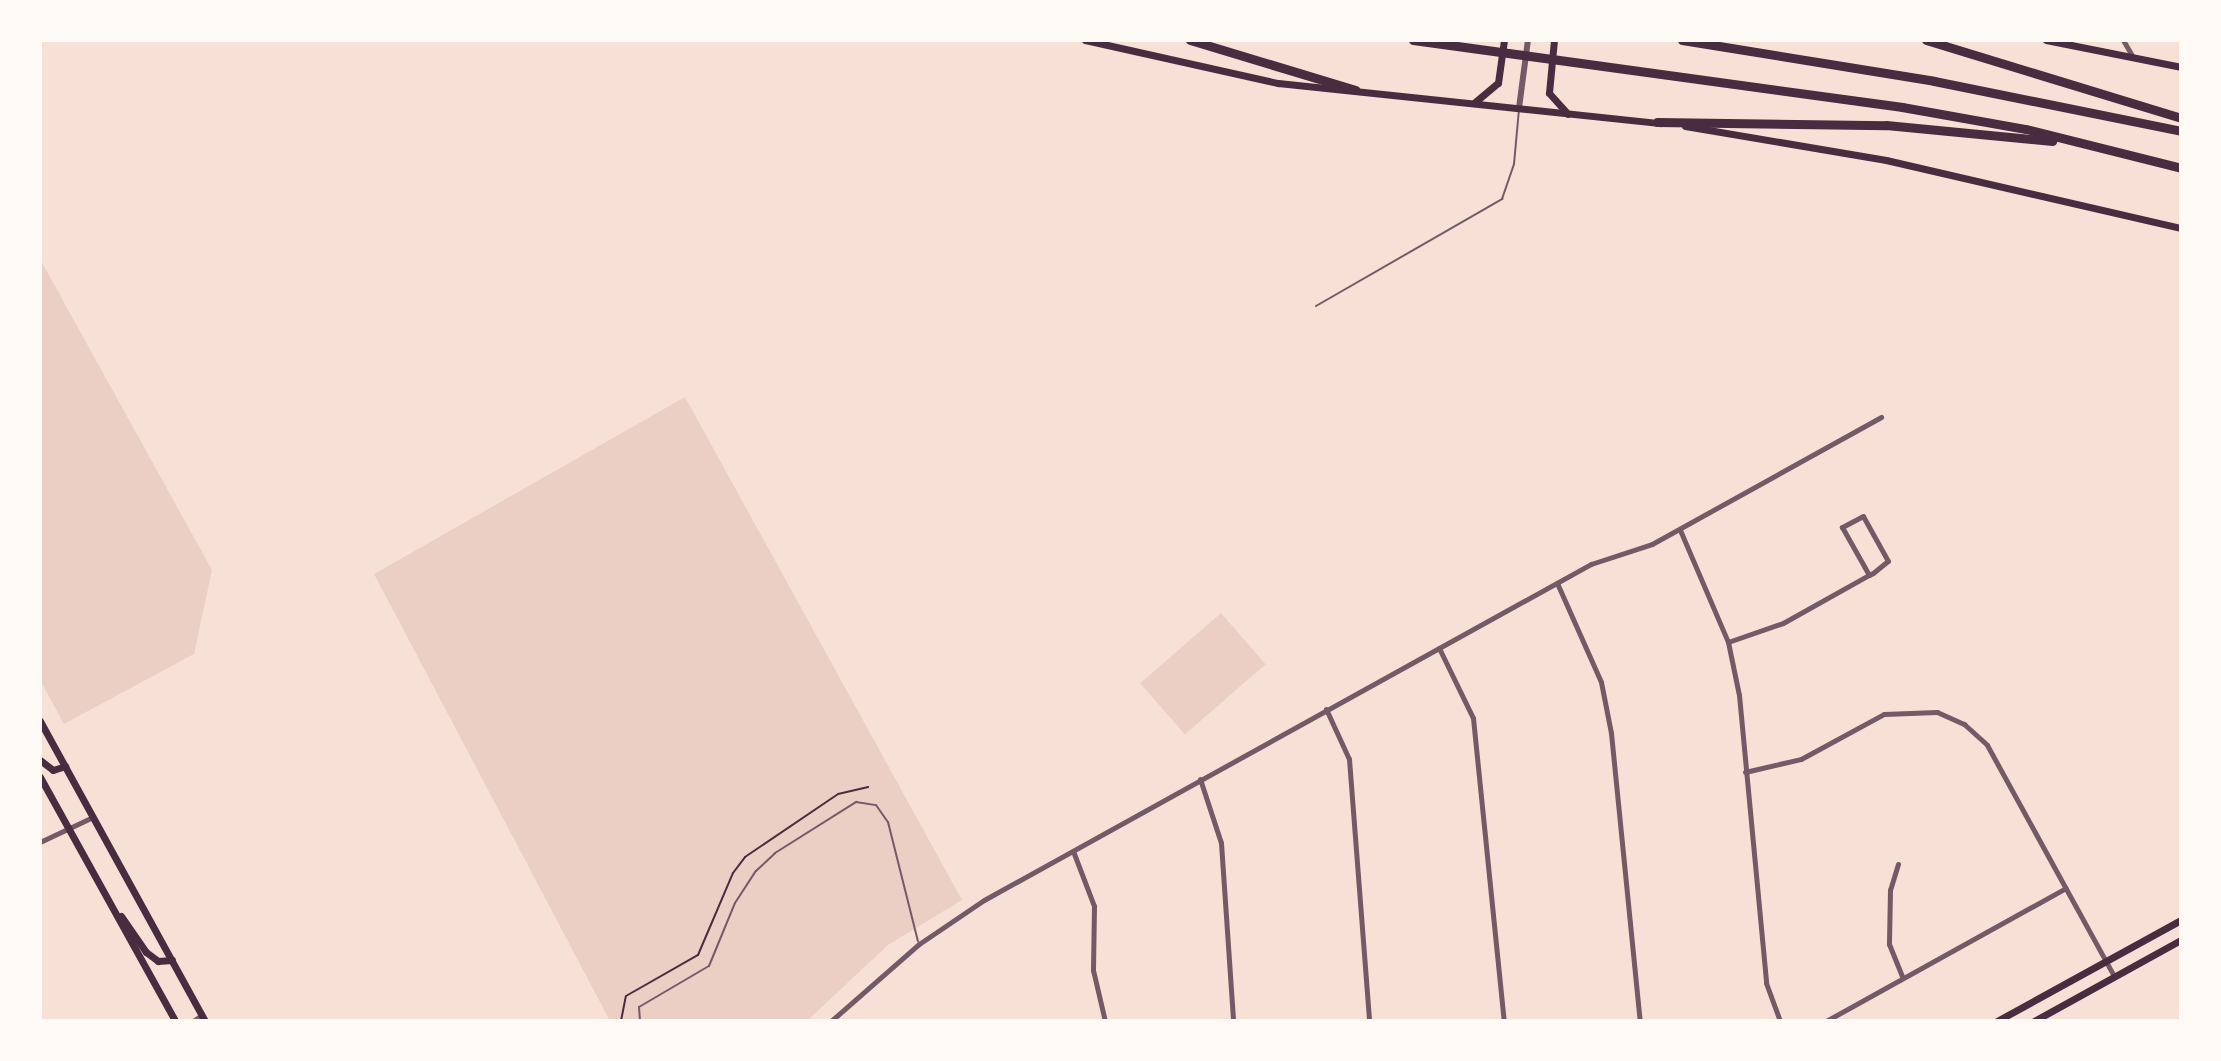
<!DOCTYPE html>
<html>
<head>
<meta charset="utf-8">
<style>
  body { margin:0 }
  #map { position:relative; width:2221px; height:1061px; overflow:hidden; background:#f7e1d7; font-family:"Fira Sans",sans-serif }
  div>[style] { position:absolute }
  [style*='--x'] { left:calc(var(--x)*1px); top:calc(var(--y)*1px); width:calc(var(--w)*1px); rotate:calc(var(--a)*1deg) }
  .green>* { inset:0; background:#ebcfc5; transform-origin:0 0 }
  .path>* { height:2px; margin:-1px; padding:0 1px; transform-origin:1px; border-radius:1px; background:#4a2c40 }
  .service>* { height:2px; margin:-1px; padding:0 1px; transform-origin:1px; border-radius:1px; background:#755966 }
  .minor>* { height:5px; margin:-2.5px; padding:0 2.5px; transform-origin:2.5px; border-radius:2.5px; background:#755966 }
  .tertiary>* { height:6px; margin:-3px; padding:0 3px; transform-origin:3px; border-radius:3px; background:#755966 }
  .secondary>* { height:7px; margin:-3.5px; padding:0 3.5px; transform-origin:3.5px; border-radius:3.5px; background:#4a2c40 }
  .motorway>* { height:9px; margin:-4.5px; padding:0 4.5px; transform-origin:4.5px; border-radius:4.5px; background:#4a2c40 }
  span { translate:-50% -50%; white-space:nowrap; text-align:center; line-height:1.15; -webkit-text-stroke:8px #fffaf5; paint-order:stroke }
  .frame { position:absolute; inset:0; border:42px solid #fffaf5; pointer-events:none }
</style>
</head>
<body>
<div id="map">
  <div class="green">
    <div style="clip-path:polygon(40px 259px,212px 570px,194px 654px,64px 724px,40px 680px)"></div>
    <div style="clip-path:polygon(685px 397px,962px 900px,888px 945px,807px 1021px,610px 1021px,374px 574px)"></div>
    <div style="left:1221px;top:613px;width:68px;height:107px;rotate:49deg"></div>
  </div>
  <div class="path">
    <div style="--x:621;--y:1021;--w:25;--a:-79"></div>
    <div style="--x:626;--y:996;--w:83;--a:-29.7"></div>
    <div style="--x:698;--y:955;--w:89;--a:-66.9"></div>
    <div style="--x:733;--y:873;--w:20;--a:-53"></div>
    <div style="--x:745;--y:857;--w:112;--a:-34.1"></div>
    <div style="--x:838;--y:794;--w:31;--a:-13"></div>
  </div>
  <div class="service">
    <div style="--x:1316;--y:306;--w:215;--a:-29.9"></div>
    <div style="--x:1502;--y:199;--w:37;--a:-71"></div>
    <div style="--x:1514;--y:164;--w:55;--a:-84.8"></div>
    <div style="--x:640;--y:1021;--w:14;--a:-94"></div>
    <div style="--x:639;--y:1007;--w:81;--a:-30.4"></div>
    <div style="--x:709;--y:966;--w:68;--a:-67.6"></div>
    <div style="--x:735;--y:903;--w:38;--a:-57"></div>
    <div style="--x:756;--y:871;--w:26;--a:-43"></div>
    <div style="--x:775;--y:853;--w:96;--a:-32.2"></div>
    <div style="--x:856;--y:802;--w:20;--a:9"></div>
    <div style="--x:876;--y:805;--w:21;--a:55"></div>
    <div style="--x:888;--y:822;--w:123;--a:75.9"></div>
  </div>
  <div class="minor">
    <div style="--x:2123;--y:40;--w:20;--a:60"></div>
    <div style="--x:1680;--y:530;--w:122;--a:66.8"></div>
    <div style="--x:1728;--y:642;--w:54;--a:78.3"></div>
    <div style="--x:1739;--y:695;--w:289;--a:84.6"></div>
    <div style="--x:1766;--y:983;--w:40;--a:69.8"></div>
    <div style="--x:1557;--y:583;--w:108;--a:66"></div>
    <div style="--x:1601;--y:682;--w:52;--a:78.9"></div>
    <div style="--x:1611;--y:733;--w:289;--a:84.3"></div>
    <div style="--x:1728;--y:642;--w:58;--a:-19.1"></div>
    <div style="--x:1783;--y:623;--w:98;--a:-29.2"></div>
    <div style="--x:1869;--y:575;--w:4;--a:-27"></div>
    <div style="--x:1873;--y:573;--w:19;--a:-39"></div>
    <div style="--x:1888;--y:561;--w:51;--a:-119.1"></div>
    <div style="--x:1863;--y:516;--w:24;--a:152"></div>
    <div style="--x:1842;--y:527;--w:55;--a:60.6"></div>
    <div style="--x:1439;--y:648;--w:78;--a:64.1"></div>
    <div style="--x:1473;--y:718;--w:305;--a:84.2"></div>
    <div style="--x:1326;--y:709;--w:55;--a:65.3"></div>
    <div style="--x:1349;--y:759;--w:263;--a:85.6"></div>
    <div style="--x:1745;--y:772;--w:57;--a:-13.1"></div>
    <div style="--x:1801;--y:759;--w:94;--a:-28.5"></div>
    <div style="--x:1884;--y:714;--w:53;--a:-2.2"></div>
    <div style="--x:1937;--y:712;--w:30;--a:24"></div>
    <div style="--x:1964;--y:724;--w:31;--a:42"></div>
    <div style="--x:1987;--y:745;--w:264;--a:61.2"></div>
    <div style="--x:1200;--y:779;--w:67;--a:71.8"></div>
    <div style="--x:1221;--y:843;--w:178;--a:86.1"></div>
    <div style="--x:40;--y:842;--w:59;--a:-25.3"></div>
    <div style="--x:1073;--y:851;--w:59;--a:69.1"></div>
    <div style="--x:1094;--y:906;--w:64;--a:90.9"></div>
    <div style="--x:1093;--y:970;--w:52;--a:76.8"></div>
    <div style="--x:1898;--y:864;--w:27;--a:107"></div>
    <div style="--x:1890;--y:890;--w:54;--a:91.1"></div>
    <div style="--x:1889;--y:944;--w:35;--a:68"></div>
    <div style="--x:193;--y:1021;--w:11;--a:-34"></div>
    <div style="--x:831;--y:1021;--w:117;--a:-41.2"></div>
    <div style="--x:919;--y:944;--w:78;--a:-34.1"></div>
    <div style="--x:984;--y:900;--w:694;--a:-28.97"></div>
    <div style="--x:1591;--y:564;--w:64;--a:-18.2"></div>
    <div style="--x:1652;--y:544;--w:262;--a:-29"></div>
    <div style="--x:1826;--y:1021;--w:274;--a:-29"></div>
  </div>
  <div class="tertiary">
    <div style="--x:1519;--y:108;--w:69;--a:-82.5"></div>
  </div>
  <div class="secondary">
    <div style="--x:1085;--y:40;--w:198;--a:12.6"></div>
    <div style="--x:1278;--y:83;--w:384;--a:6"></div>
    <div style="--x:1554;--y:40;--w:53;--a:95.4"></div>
    <div style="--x:1549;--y:93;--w:28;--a:48"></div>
    <div style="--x:2046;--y:40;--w:138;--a:11.3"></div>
    <div style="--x:1475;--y:102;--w:30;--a:-40"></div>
    <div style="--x:1498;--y:83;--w:43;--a:-82.1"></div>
    <div style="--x:1685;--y:126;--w:204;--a:9.6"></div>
    <div style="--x:1886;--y:160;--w:303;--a:13"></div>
    <div style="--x:40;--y:721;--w:342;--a:61.2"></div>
    <div style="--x:40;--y:760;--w:16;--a:38"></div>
    <div style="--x:53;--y:770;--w:13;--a:-18"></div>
    <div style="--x:40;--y:777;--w:279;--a:61"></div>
    <div style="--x:121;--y:916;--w:44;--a:55.2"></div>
    <div style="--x:146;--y:952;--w:15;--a:37"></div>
    <div style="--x:158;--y:961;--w:14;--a:-4"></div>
    <div style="--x:1997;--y:1021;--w:210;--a:-28.8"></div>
    <div style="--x:2034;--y:1021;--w:168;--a:-28.9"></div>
  </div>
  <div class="motorway">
    <div style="--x:1190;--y:40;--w:173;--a:16.8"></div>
    <div style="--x:1413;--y:40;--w:494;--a:7.8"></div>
    <div style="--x:1902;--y:107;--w:126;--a:10.1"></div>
    <div style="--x:2026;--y:129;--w:160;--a:14.1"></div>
    <div style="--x:1682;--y:40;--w:255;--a:9.2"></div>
    <div style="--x:1934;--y:81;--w:252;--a:11.4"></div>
    <div style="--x:1926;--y:40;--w:267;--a:17"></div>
    <div style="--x:1657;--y:122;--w:229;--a:0.8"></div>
    <div style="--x:1886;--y:125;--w:167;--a:5.5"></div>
  </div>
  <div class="frame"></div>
</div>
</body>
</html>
